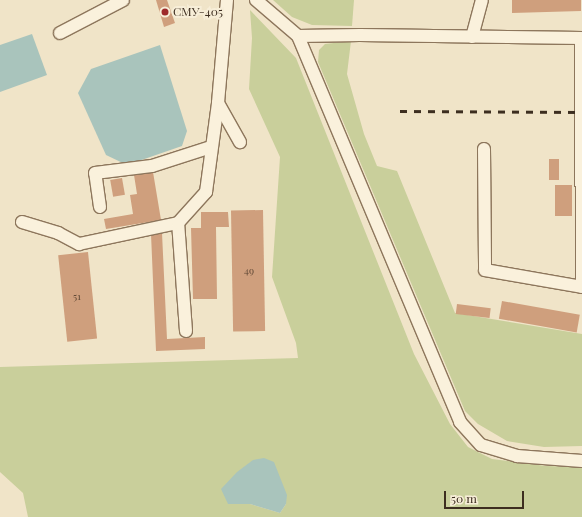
<!DOCTYPE html>
<html>
<head>
<meta charset="utf-8">
<style>
  body { margin:0 }
  #map { position:relative; width:582px; height:517px; overflow:hidden; background:#f0e4c8; font-family:"Playfair Display",serif }
  div>[style] { position:absolute }
  [style*='--x'] { left:calc(var(--x)*1px); top:calc(var(--y)*1px); width:calc(var(--w)*1px); rotate:calc(var(--a)*1deg) }
  .green>* { inset:0; background:#c9cf9b }
  .water>* { inset:0; background:#a9c4bc }
  .building>* { inset:0; background:#cf9f7d; transform-origin:0 0 }
  .roads { filter:drop-shadow(1px 0 #8d765c) drop-shadow(-1px 0 #8d765c) drop-shadow(0 1px #8d765c) drop-shadow(0 -1px #8d765c) }
  .minor>* { height:12px; margin:-6px; padding:0 6px; transform-origin:6px; border-radius:6px; background:#faf1dc }
  .rail>* { height:3px; margin-top:-1.5px; transform-origin:0; background:repeating-linear-gradient(90deg,#3d2e20 0 7px,transparent 0 14px) }
  .dots>* { width:11px; height:11px; translate:-50% -50%; box-sizing:border-box; border:2px solid #f7eed8; border-radius:50% }
  span { translate:-50% -50%; white-space:nowrap; text-align:center; line-height:1.15; -webkit-text-stroke:4px #f7eed8; paint-order:stroke }
  .number-label { font-size:10px; color:#624a37 }
  .number-label span { -webkit-text-stroke-width:0 }
  .poi-label { font-size:12px; color:#3d2e20 }
  .left { translate:0 -50%; text-align:left }
  .scale { position:absolute; left:444px; top:491px; width:80px; height:18px; box-sizing:border-box; border:2px solid #3d2e20; border-top:0; padding-left:5px; font-size:12px; line-height:14px; white-space:nowrap; color:#3d2e20; -webkit-text-stroke:3px #f7eed8; paint-order:stroke }
</style>
</head>
<body>
<div id="map">
  <div class="green">
    <div style="clip-path:polygon(273px 0,354px 0,352px 26px,312px 25px,292px 17px)"></div>
    <div style="clip-path:polygon(evenodd,250px 10px,296px 58px,414px 354px,450px 424px,468px 447px,492px 459px,546px 466px,582px 467px,582px 517px,28px 517px,23px 493px,0 472px,0 367px,298px 358px,296px 343px,272px 277px,280px 157px,249px 89px,252px 38px,250px 10px,250px 504px,286px 504px,280px 513px,250px 504px)"></div>
    <div style="clip-path:polygon(351px 41px,347px 74px,364px 134px,377px 166px,397px 171px,455px 313px,582px 334px,582px 446px,544px 447px,507px 441px,478px 424px,465px 411px,318px 62px,319px 50px,325px 44px)"></div>
  </div>
  <div class="water">
    <div style="clip-path:polygon(32px 34px,47px 75px,0 92px,0 45px)"></div>
    <div style="clip-path:polygon(160px 45px,187px 131px,182px 146px,127px 165px,106px 155px,78px 93px,91px 69px)"></div>
    <div style="clip-path:polygon(264px 458px,274px 462px,287px 495px,286px 504px,280px 513px,250px 504px,228px 504px,221px 489px,237px 472px,253px 460px)"></div>
  </div>
  <div class="building">
    <div style="clip-path:polygon(156px 0,167px 0,175px 23px,164px 27px)"></div>
    <div style="clip-path:polygon(512px 0,581px 0,581px 11px,512px 13px)"></div>
    <div style="left:549px;top:159px;width:10px;height:21px"></div>
    <div style="clip-path:polygon(153px 172px,161px 220px,106px 229px,104px 219px,133px 214px,130px 195px,137px 194px,134px 175px)"></div>
    <div style="left:122px;top:178px;width:17px;height:12px;rotate:80deg"></div>
    <div style="left:555px;top:185px;width:17px;height:31px"></div>
    <div style="left:263px;top:210px;width:121px;height:32px;rotate:89deg"></div>
    <div style="clip-path:polygon(201px 212px,228px 212px,229px 227px,216px 227px,217px 299px,193px 299px,191px 228px,201px 228px)"></div>
    <div style="clip-path:polygon(162px 233px,167px 339px,205px 337px,205px 349px,156px 351px,151px 234px)"></div>
    <div style="left:88px;top:252px;width:87px;height:30px;rotate:84deg"></div>
    <div style="left:502px;top:301px;width:79px;height:18px;rotate:10deg"></div>
    <div style="left:457px;top:304px;width:34px;height:10px;rotate:7deg"></div>
  </div>
  <div class="roads">
    <div class="minor">
      <div style="--x:227;--y:0;--w:103;--a:95"></div>
      <div style="--x:218;--y:103;--w:45;--a:60.6"></div>
      <div style="--x:256;--y:0;--w:55;--a:40.6"></div>
      <div style="--x:298;--y:36;--w:419;--a:67.2"></div>
      <div style="--x:460;--y:422;--w:31;--a:48"></div>
      <div style="--x:481;--y:445;--w:38;--a:17"></div>
      <div style="--x:517;--y:456;--w:65;--a:4.4"></div>
      <div style="--x:60;--y:33;--w:71;--a:-27.6"></div>
      <div style="--x:298;--y:36;--w:62;--a:-0.9"></div>
      <div style="--x:360;--y:35;--w:222;--a:0.8"></div>
      <div style="--x:472;--y:37;--w:38;--a:-75"></div>
      <div style="--x:581;--y:38;--w:249;--a:89.8"></div>
      <div style="--x:484;--y:149;--w:121;--a:89.5"></div>
      <div style="--x:485;--y:270;--w:98;--a:9.9"></div>
      <div style="--x:100;--y:207;--w:34;--a:-98"></div>
      <div style="--x:95;--y:173;--w:57;--a:-7"></div>
      <div style="--x:152;--y:166;--w:62;--a:-17.9"></div>
      <div style="--x:22;--y:222;--w:38;--a:17"></div>
      <div style="--x:58;--y:233;--w:24;--a:28"></div>
      <div style="--x:79;--y:244;--w:101;--a:-12"></div>
      <div style="--x:186;--y:331;--w:108;--a:-94.2"></div>
      <div style="--x:178;--y:223;--w:42;--a:-47.9"></div>
      <div style="--x:206;--y:192;--w:90;--a:-82.3"></div>
    </div>
  </div>
  <div class="rail">
    <div style="--x:400;--y:111;--w:182;--a:0.3"></div>
  </div>
  <div class="dots">
    <div style="left:165px;top:12px;background:#9e2a2b"></div>
  </div>
  <div class="number-label">
    <span style="left:249px;top:271px">49</span>
    <span style="left:77px;top:297px">51</span>
  </div>
  <div class="poi-label">
    <span class="left" style="left:173px;top:12px">СМУ-405</span>
  </div>
  <div class="scale">50 m</div>
</div>
</body>
</html>
